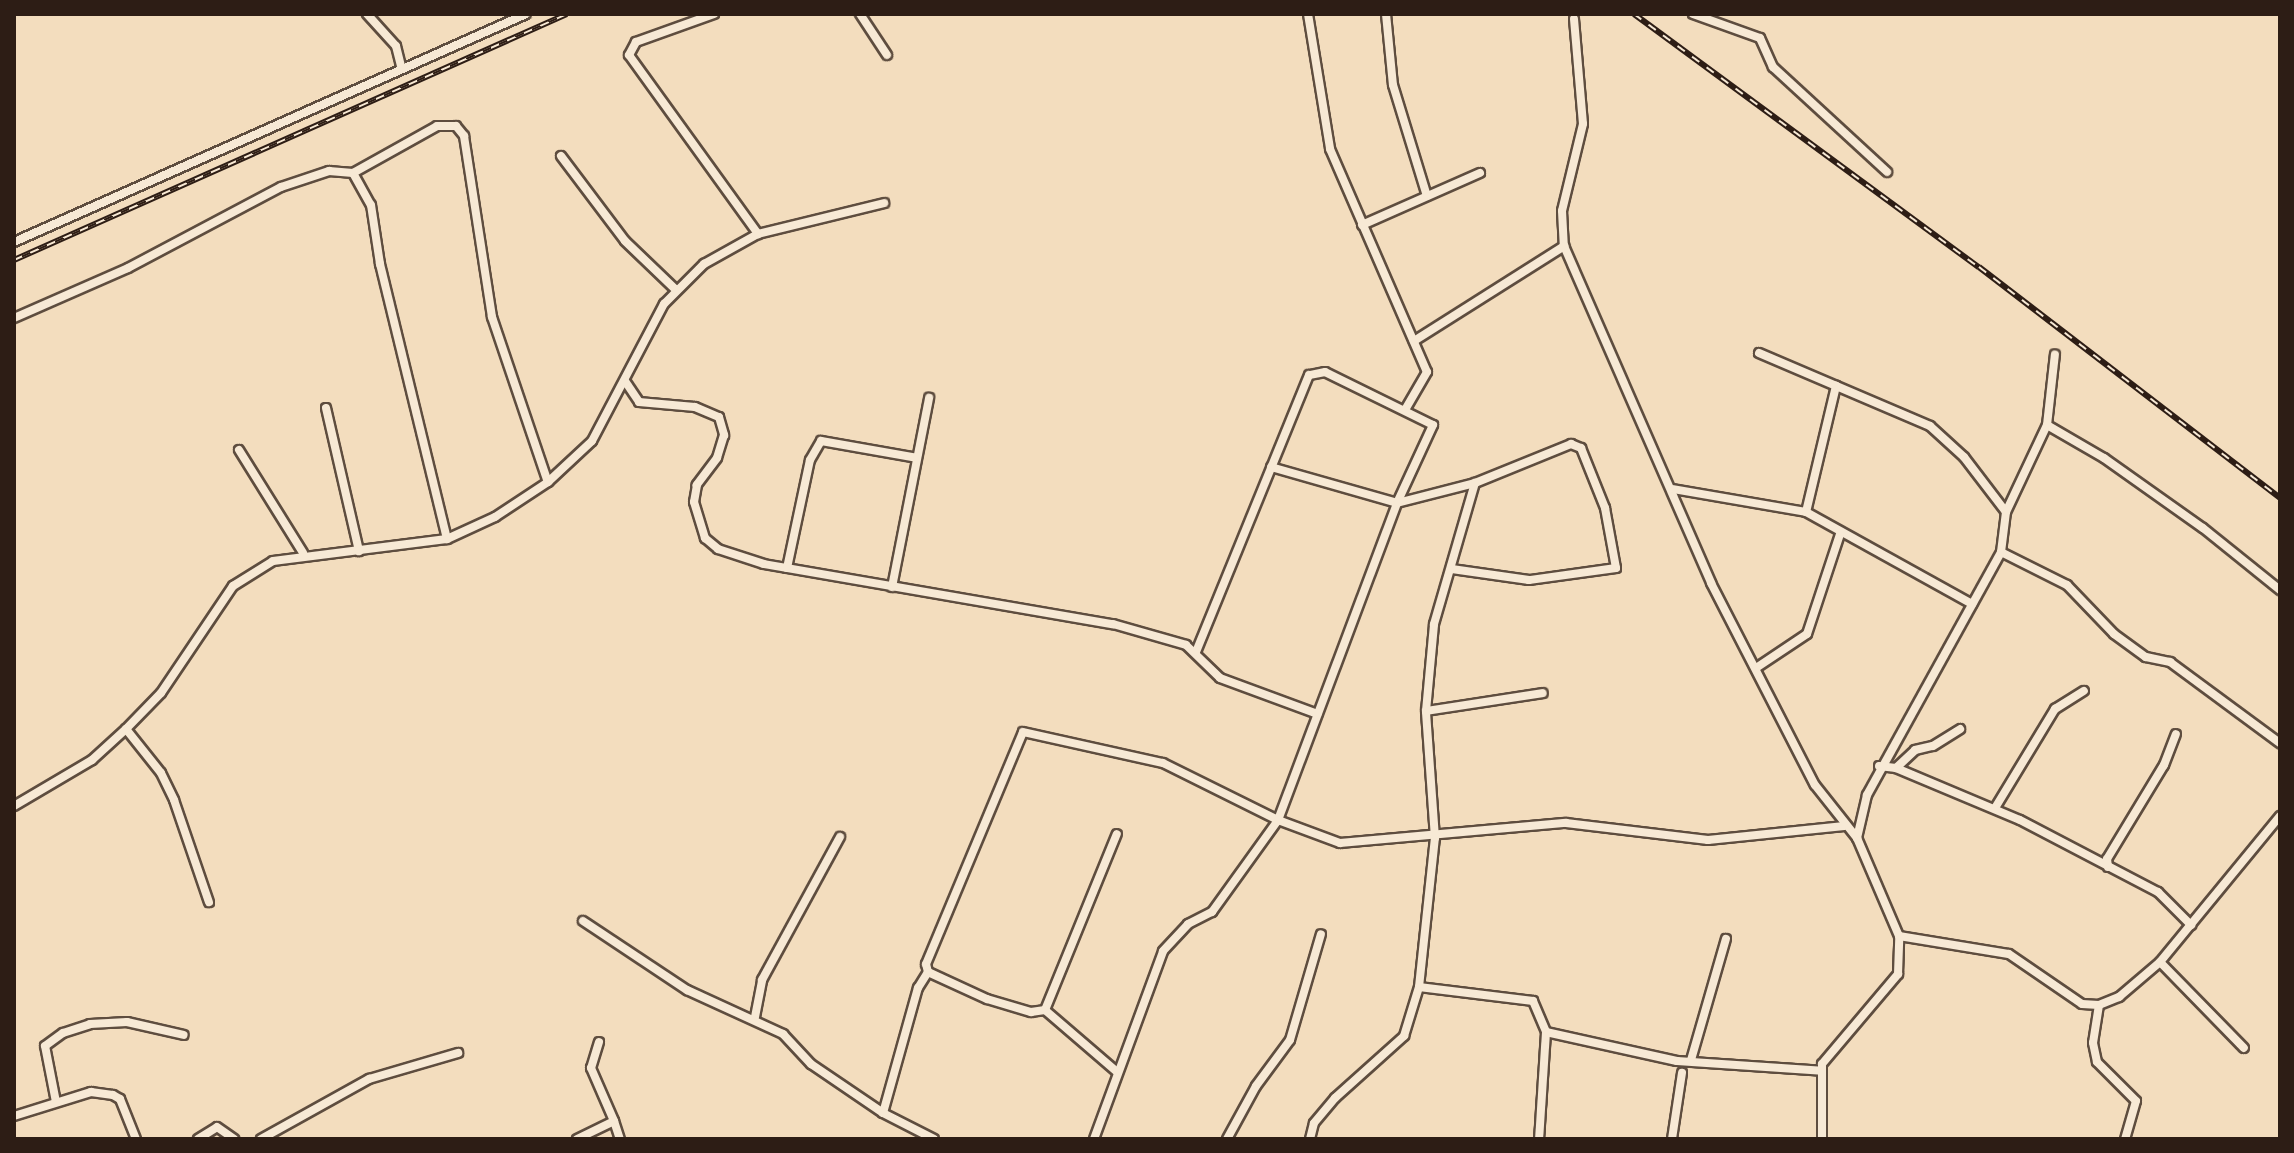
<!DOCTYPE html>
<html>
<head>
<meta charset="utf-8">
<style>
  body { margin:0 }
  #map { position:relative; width:2294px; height:1153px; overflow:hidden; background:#f3ddbe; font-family:"Old Standard TT",serif }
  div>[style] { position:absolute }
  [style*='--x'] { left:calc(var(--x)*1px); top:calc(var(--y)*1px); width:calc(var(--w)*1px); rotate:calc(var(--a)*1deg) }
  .roads { filter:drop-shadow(2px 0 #5e4d3f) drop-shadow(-2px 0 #5e4d3f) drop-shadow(0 2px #5e4d3f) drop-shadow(0 -2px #5e4d3f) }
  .street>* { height:8px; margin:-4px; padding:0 4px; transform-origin:4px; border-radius:4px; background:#f7e9d5 }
  .rail>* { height:6px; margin-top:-3px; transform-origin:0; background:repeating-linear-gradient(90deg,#f7e9d5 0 9px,#2d1d15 0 18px); box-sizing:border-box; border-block:2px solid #2d1d15 }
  span { translate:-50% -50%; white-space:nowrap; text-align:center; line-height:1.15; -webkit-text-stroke:7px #f7e9d5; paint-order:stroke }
  .frame { position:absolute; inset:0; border:16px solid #2d1d15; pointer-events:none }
</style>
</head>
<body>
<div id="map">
  <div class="roads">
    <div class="street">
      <div style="--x:367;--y:14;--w:43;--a:47.8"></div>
      <div style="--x:396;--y:46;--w:21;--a:76"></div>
      <div style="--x:714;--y:14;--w:83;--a:160.3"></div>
      <div style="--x:636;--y:42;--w:15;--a:118"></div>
      <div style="--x:629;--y:55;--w:221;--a:54.2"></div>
      <div style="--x:860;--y:14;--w:49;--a:56.6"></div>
      <div style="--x:1308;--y:14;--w:137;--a:80.7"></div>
      <div style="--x:1330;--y:149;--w:243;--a:66.5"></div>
      <div style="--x:1427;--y:372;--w:44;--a:120.1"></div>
      <div style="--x:1386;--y:14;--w:71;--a:84.4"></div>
      <div style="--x:1393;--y:85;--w:116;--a:73"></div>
      <div style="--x:1693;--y:14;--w:71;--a:19.7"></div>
      <div style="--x:1760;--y:38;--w:32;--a:66"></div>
      <div style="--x:1773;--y:67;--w:155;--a:42.6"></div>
      <div style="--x:1574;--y:19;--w:105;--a:85.1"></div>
      <div style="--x:1583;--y:124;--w:89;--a:103.6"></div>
      <div style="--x:1562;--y:211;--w:35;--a:87"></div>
      <div style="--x:1564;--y:246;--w:368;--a:66.4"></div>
      <div style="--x:1711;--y:583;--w:227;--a:62.8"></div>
      <div style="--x:1815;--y:785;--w:68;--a:51.6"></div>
      <div style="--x:561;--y:156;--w:106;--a:53"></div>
      <div style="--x:625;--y:241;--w:69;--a:43.8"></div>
      <div style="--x:353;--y:173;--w:96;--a:-29.2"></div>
      <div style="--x:437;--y:126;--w:19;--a:0"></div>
      <div style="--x:456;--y:126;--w:13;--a:51"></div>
      <div style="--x:464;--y:136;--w:183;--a:81.2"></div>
      <div style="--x:492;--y:317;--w:174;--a:71.3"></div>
      <div style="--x:1362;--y:225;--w:129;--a:-23.8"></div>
      <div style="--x:14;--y:242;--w:560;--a:-24"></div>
      <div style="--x:14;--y:318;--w:124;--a:-23.7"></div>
      <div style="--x:128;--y:268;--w:173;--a:-27.9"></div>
      <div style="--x:281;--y:187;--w:51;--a:-18.4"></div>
      <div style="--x:329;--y:171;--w:24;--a:5"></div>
      <div style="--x:353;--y:173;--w:37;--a:61"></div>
      <div style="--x:371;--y:205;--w:60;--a:81.3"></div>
      <div style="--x:380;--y:264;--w:283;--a:76.3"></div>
      <div style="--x:1414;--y:341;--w:178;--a:-32.3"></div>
      <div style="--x:1759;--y:353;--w:186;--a:23.1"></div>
      <div style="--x:1930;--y:426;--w:46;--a:42.4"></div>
      <div style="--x:1964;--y:457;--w:69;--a:52.6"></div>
      <div style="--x:2006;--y:512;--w:40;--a:97.1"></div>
      <div style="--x:625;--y:381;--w:25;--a:56"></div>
      <div style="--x:639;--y:402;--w:56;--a:5.1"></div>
      <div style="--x:695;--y:407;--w:26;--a:23"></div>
      <div style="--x:719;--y:417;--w:19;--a:74"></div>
      <div style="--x:724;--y:435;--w:24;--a:107"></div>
      <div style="--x:717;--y:458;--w:34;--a:127"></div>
      <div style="--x:697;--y:485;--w:17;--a:100"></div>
      <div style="--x:694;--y:502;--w:38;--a:73"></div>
      <div style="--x:705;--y:538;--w:17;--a:40"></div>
      <div style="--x:718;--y:549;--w:48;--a:18.1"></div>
      <div style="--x:764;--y:564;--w:354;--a:9.8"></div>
      <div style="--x:1113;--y:624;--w:76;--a:16"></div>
      <div style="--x:1186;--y:645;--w:47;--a:44.1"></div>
      <div style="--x:1220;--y:678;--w:104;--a:20.2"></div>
      <div style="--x:326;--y:408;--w:147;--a:77"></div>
      <div style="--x:2047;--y:425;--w:66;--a:30.1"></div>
      <div style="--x:2104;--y:458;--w:121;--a:35.3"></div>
      <div style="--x:2203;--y:528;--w:99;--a:38.8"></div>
      <div style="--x:239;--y:450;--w:121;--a:58.1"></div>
      <div style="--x:1271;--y:467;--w:131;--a:15.9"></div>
      <div style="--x:1397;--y:503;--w:81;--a:-14.4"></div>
      <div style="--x:1475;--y:483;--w:104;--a:-22.1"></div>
      <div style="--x:1571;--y:444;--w:11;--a:22"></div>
      <div style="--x:1581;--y:448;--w:65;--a:68.2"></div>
      <div style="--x:1605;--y:508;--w:61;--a:79.6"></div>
      <div style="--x:1616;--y:568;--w:88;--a:172.1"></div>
      <div style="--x:1529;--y:580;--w:78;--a:-171.9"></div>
      <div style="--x:1673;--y:489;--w:135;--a:9.8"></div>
      <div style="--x:1806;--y:512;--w:190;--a:29"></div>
      <div style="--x:1806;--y:512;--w:130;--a:-76.6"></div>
      <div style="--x:2006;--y:512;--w:96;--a:-64.8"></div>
      <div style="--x:2047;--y:425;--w:71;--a:-83.6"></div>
      <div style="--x:787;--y:568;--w:110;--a:-78"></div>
      <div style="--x:810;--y:460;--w:22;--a:-60"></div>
      <div style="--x:821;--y:441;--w:97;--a:10"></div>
      <div style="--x:892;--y:587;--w:193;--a:-78.9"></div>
      <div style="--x:1756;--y:668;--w:61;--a:-33.7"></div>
      <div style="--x:1807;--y:634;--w:105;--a:-71.7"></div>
      <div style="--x:1426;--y:711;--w:118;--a:-8.7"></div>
      <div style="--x:126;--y:729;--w:56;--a:51.5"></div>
      <div style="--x:161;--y:773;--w:30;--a:64"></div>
      <div style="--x:174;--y:800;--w:108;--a:71.1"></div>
      <div style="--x:1879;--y:766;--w:17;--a:7"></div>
      <div style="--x:1896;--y:768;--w:134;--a:22.8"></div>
      <div style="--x:2020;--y:820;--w:156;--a:27.6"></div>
      <div style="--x:2158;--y:892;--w:47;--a:45"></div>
      <div style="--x:1896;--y:768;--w:26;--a:-43"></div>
      <div style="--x:1915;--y:750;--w:18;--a:-13"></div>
      <div style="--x:1933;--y:746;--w:32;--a:-32"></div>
      <div style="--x:14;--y:806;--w:91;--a:-30.5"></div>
      <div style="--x:92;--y:760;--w:46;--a:-42.4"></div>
      <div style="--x:126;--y:729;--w:50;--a:-45.8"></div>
      <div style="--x:161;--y:693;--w:129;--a:-56.1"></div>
      <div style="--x:233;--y:586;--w:47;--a:-32"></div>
      <div style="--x:273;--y:561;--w:175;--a:-7.2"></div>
      <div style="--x:447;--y:539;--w:53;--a:-24.6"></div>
      <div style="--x:495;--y:517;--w:64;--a:-33.4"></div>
      <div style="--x:548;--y:482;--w:60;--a:-43"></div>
      <div style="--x:592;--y:441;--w:155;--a:-62.3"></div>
      <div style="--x:664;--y:304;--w:57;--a:-45"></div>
      <div style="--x:704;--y:264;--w:62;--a:-29.1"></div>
      <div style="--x:758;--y:234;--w:130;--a:-13.8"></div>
      <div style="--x:1995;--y:808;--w:116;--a:-58.8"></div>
      <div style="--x:2055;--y:709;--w:34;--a:-32"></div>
      <div style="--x:2108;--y:867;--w:8;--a:-97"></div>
      <div style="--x:2107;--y:859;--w:110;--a:-58.8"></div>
      <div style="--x:2164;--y:765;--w:33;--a:-69"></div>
      <div style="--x:583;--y:921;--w:125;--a:33.6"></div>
      <div style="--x:687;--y:990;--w:106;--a:24.6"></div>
      <div style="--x:783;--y:1034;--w:41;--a:47"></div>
      <div style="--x:811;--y:1064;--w:87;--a:34.2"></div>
      <div style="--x:883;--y:1113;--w:57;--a:27"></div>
      <div style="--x:1899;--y:936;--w:111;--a:9.3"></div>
      <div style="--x:2009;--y:954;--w:88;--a:34.4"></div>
      <div style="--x:2082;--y:1004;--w:17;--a:3"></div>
      <div style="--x:2099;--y:1005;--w:22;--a:-22"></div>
      <div style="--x:2119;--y:997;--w:54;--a:-40.5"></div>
      <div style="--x:2160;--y:962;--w:189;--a:-50.6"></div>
      <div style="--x:2160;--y:962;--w:120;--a:45.7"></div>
      <div style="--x:928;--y:972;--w:65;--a:24.6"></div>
      <div style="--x:987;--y:999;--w:46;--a:16.5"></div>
      <div style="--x:1031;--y:1012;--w:14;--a:-8"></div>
      <div style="--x:1045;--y:1010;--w:94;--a:40.7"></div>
      <div style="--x:1419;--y:987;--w:150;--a:-83.9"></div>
      <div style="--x:1435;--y:838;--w:127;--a:-94.1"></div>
      <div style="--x:1426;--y:711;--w:87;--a:-84.7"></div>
      <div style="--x:1434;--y:624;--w:147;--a:-73.8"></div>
      <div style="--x:2099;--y:1005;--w:38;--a:99"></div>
      <div style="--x:2093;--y:1043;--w:19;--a:78"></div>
      <div style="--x:2097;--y:1062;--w:55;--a:45"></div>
      <div style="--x:2136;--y:1101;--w:40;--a:106"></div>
      <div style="--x:1045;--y:1010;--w:190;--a:-67.8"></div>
      <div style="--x:755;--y:1017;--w:38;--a:-79"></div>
      <div style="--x:762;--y:980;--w:163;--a:-61.4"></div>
      <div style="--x:1546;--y:1032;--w:134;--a:12.5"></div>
      <div style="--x:1677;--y:1061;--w:145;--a:3.9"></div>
      <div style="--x:599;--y:1042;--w:27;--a:107"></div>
      <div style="--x:591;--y:1068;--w:58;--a:66.5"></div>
      <div style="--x:1691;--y:1060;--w:126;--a:-73.9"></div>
      <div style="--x:56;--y:1102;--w:57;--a:-101.1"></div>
      <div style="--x:45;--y:1046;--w:22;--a:-36"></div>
      <div style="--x:63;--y:1033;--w:28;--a:-18"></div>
      <div style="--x:90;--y:1024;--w:37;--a:-3"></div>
      <div style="--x:127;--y:1022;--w:58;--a:12.8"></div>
      <div style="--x:883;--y:1113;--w:130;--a:-74.4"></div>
      <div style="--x:918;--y:988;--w:19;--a:-58"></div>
      <div style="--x:928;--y:972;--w:8;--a:-104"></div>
      <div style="--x:926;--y:964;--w:251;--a:-67.3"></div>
      <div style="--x:1023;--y:732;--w:143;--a:12.5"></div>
      <div style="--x:1163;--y:763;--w:128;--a:26.4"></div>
      <div style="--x:1278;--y:820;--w:66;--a:20.4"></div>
      <div style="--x:1340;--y:843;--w:227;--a:-5.1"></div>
      <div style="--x:1566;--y:823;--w:143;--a:6.8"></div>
      <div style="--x:1708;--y:840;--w:137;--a:-5.9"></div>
      <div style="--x:14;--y:1116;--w:81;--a:-17.3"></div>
      <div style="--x:91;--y:1092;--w:22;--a:8"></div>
      <div style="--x:113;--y:1095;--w:8;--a:30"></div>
      <div style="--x:120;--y:1099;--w:43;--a:68.2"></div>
      <div style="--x:198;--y:1139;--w:22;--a:-32"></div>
      <div style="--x:217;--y:1127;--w:21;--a:35"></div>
      <div style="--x:261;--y:1139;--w:124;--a:-29.1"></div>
      <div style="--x:369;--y:1079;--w:93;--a:-16.3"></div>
      <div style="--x:577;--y:1139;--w:41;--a:-25.9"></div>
      <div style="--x:614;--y:1121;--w:19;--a:72"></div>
      <div style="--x:1094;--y:1139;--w:200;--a:-69.8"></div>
      <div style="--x:1163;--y:951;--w:37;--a:-47"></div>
      <div style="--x:1188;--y:924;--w:27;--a:-27"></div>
      <div style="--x:1212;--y:912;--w:113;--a:-54.3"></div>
      <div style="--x:1278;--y:820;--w:339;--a:-69.4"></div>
      <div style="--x:1397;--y:503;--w:86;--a:-65.2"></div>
      <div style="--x:1433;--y:425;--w:120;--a:-153.9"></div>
      <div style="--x:1325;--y:372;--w:16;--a:169"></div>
      <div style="--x:1309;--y:375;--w:299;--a:112.2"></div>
      <div style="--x:1227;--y:1139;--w:60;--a:-61.3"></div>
      <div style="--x:1256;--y:1086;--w:57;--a:-53.5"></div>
      <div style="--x:1290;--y:1040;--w:110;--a:-73.7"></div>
      <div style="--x:1310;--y:1139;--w:16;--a:-76"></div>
      <div style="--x:1314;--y:1123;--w:33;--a:-50"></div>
      <div style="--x:1335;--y:1098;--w:93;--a:-41.9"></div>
      <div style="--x:1404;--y:1036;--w:51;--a:-73"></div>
      <div style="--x:1419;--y:987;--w:115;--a:7"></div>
      <div style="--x:1533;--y:1001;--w:34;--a:67"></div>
      <div style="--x:1546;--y:1032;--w:107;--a:93.7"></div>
      <div style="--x:1672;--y:1139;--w:67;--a:-81.4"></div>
      <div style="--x:1822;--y:1139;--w:75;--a:-90"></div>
      <div style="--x:1822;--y:1064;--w:118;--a:-49.8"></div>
      <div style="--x:1898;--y:974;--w:38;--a:-88"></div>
      <div style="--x:1899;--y:936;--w:107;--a:-113.2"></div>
      <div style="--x:1857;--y:838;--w:44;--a:-76.9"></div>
      <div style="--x:1867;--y:795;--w:277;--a:-61.1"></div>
      <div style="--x:2001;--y:552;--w:74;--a:26.6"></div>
      <div style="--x:2067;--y:585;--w:68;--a:46.2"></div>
      <div style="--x:2114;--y:634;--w:39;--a:36"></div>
      <div style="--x:2146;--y:657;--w:25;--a:12"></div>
      <div style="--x:2170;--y:662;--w:137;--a:36.4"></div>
    </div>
  </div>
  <div class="rail">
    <div style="--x:1634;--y:14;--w:428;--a:36.3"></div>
    <div style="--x:1979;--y:267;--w:379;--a:37.5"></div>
    <div style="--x:14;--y:260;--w:605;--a:-23.98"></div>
  </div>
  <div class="frame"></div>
</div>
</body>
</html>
